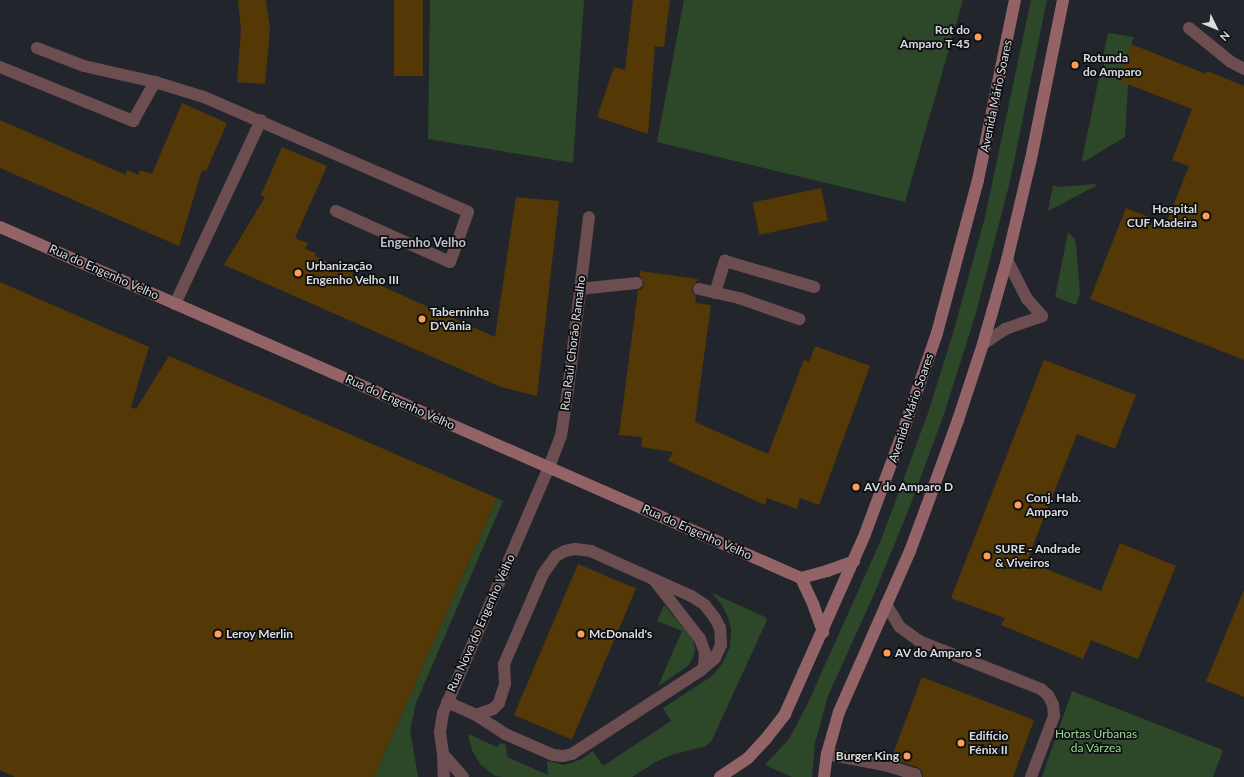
<!DOCTYPE html>
<html>
<head>
<meta charset="utf-8">
<style>
  body { margin:0 }
  #map { position:relative; width:1244px; height:777px; overflow:hidden; background:#22262c; font-family:Lato,sans-serif }
  div>[style] { position:absolute }
  [style*='--x'] { left:calc(var(--x)*1px); top:calc(var(--y)*1px); width:calc(var(--w)*1px); rotate:calc(var(--a)*1deg) }
  .green>* { inset:0; background:#2d4729 }
  .building>* { inset:0; background:#543806; transform-origin:0 0 }
  .lane>* { height:12px; margin:-6px; padding:0 6px; transform-origin:6px; border-radius:6px; background:#6c4e50 }
  .street>* { height:12px; margin:-6px; padding:0 6px; transform-origin:6px; border-radius:6px; background:#6c4e50 }
  .secondary>* { height:12px; margin:-6px; padding:0 6px; transform-origin:6px; border-radius:6px; background:#936368 }
  .dots>* { width:11px; height:11px; translate:-50% -50%; box-sizing:border-box; border:2px solid #0d0f12; border-radius:50% }
  span { translate:-50% -50%; white-space:nowrap; text-align:center; line-height:1.15; -webkit-text-stroke:3.5px #0d0f12; paint-order:stroke }
  .poi-label { font-size:12px; color:#d9dcdf; font-weight:700 }
  .right { translate:-100% -50%; text-align:right }
  .left { translate:0 -50%; text-align:left }
  .street-label { font-size:12px; color:#d9dcdf }
  .park-label { font-size:12px; color:#9bdd93 }
  .neighbourhood-label { font-size:13px; color:#babec6; font-weight:700 }
  .north { position:absolute; left:1196px; top:8px; width:40px; height:40px; -webkit-text-stroke:3px #0d0f12; paint-order:stroke; rotate:133deg; font-size:11px; font-weight:700; line-height:16px; text-align:center; color:#d9dcdf }
  .north::after { content:''; display:block; margin:auto; width:14px; height:18px; background:#d9dcdf; clip-path:polygon(50% 0,100% 100%,50% 72%,0 100%) }
</style>
</head>
<body>
<div id="map">
  <div class="green">
    <div style="clip-path:polygon(430px 0,584px 0,573px 163px,428px 139px)"></div>
    <div style="clip-path:polygon(684px 0,963px 0,905px 202px,657px 142px)"></div>
    <div style="clip-path:polygon(1031px 0,1047px 0,1010px 181px,976px 313px,945px 411px,912px 501px,875px 592px,828px 696px,815px 743px,812px 777px,792px 777px,765px 765px,789px 739px,807px 705px,881px 540px,928px 413px,954px 330px,985px 217px)"></div>
    <div style="clip-path:polygon(1108px 33px,1134px 37px,1117px 80px,1128px 84px,1125px 137px,1085px 161px,1082px 160px)"></div>
    <div style="clip-path:polygon(1095px 184px,1096px 186px,1048px 211px,1053px 185px,1060px 187px)"></div>
    <div style="clip-path:polygon(1068px 233px,1074px 238px,1076px 244px,1080px 293px,1076px 305px,1055px 297px)"></div>
    <div style="clip-path:polygon(497px 498px,503px 501px,416px 703px,410px 730px,418px 777px,374px 777px)"></div>
    <div style="clip-path:polygon(712px 593px,765px 617px,767px 620px,712px 740px,706px 746px,671px 755px,654px 763px,632px 777px,503px 777px,495px 776px,480px 764px,472px 750px,468px 734px,497px 747px,501px 743px,506px 745px,507px 757px,548px 775px,547px 761px,564px 765px,582px 759px,593px 751px,603px 766px,671px 721px,663px 708px,712px 676px,722px 664px,730px 647px,731px 629px,728px 617px,722px 605px)"></div>
    <div style="clip-path:polygon(664px 605px,687px 632px,693px 640px,695px 648px,693px 658px,688px 666px,658px 686px,682px 631px,657px 621px)"></div>
    <div style="clip-path:polygon(1072px 691px,1223px 750px,1213px 777px,1042px 777px)"></div>
  </div>
  <div class="building">
    <div style="clip-path:polygon(238px 0,266px 0,270px 30px,265px 84px,237px 82px,241px 30px)"></div>
    <div style="left:394px;top:0;width:29px;height:76px"></div>
    <div style="clip-path:polygon(633px 0,670px 0,664px 47px,655px 46px,648px 134px,597px 117px,614px 67px,625px 70px)"></div>
    <div style="clip-path:polygon(1131px 44px,1206px 74px,1207px 71px,1244px 86px,1244px 360px,1090px 299px,1126px 208px,1166px 224px,1189px 166px,1172px 160px,1192px 109px,1117px 80px)"></div>
    <div style="clip-path:polygon(182px 103px,227px 123px,206px 171px,202px 170px,179px 246px,0 168px,0 120px,126px 175px,127px 170px,138px 175px,140px 170px,152px 174px)"></div>
    <div style="clip-path:polygon(282px 147px,327px 166px,295px 238px,308px 243px,305px 249px,316px 253px,315px 256px,495px 337px,516px 197px,559px 201px,537px 396px,501px 387px,224px 265px,265px 197px,261px 195px)"></div>
    <div style="left:821px;top:188px;width:33px;height:70px;rotate:78deg"></div>
    <div style="clip-path:polygon(640px 271px,698px 279px,692px 288px,692px 292px,696px 296px,695px 303px,711px 305px,695px 422px,768px 454px,804px 360px,809px 362px,815px 346px,870px 366px,819px 505px,800px 498px,797px 509px,767px 498px,765px 505px,668px 461px,673px 452px,641px 447px,642px 437px,619px 435px,638px 290px,642px 289px,644px 283px,640px 276px)"></div>
    <div style="clip-path:polygon(0 282px,149px 347px,131px 407px,136px 409px,169px 356px,497px 498px,374px 777px,15px 777px,0 770px)"></div>
    <div style="clip-path:polygon(1044px 360px,1136px 395px,1115px 449px,1077px 434px,1027px 561px,1101px 591px,1120px 543px,1176px 566px,1138px 659px,1091px 640px,1083px 659px,1001px 625px,1005px 618px,951px 598px)"></div>
    <div style="left:578px;top:564px;width:63px;height:164px;rotate:23deg"></div>
    <div style="clip-path:polygon(1244px 590px,1244px 697px,1206px 681px)"></div>
    <div style="clip-path:polygon(922px 677px,1034px 720px,1013px 777px,923px 777px,922px 771px,917px 767px,891px 759px)"></div>
  </div>
  <div class="lane">
    <div style="--x:1189;--y:28;--w:54;--a:39"></div>
    <div style="--x:1231;--y:62;--w:15;--a:28"></div>
    <div style="--x:37;--y:48;--w:50;--a:21"></div>
    <div style="--x:84;--y:66;--w:73;--a:12.7"></div>
    <div style="--x:155;--y:82;--w:51;--a:17"></div>
    <div style="--x:204;--y:97;--w:288;--a:23.5"></div>
    <div style="--x:468;--y:212;--w:53;--a:109.8"></div>
    <div style="--x:450;--y:262;--w:125;--a:-155.9"></div>
    <div style="--x:0;--y:67;--w:144;--a:22.1"></div>
    <div style="--x:133;--y:121;--w:45;--a:-60.6"></div>
    <div style="--x:579;--y:289;--w:58;--a:-5.9"></div>
    <div style="--x:699;--y:289;--w:41;--a:12.7"></div>
    <div style="--x:739;--y:298;--w:64;--a:19.3"></div>
    <div style="--x:715;--y:293;--w:34;--a:-73"></div>
    <div style="--x:725;--y:261;--w:93;--a:16.3"></div>
    <div style="--x:175;--y:304;--w:203;--a:-64.9"></div>
    <div style="--x:983;--y:344;--w:27;--a:-34"></div>
    <div style="--x:1005;--y:329;--w:39;--a:-19"></div>
    <div style="--x:1042;--y:316;--w:23;--a:-131"></div>
    <div style="--x:1027;--y:299;--w:44;--a:-117.1"></div>
    <div style="--x:655;--y:581;--w:73;--a:52.2"></div>
    <div style="--x:700;--y:639;--w:15;--a:70"></div>
    <div style="--x:705;--y:653;--w:14;--a:94"></div>
    <div style="--x:886;--y:604;--w:27;--a:59"></div>
    <div style="--x:900;--y:627;--w:24;--a:36"></div>
    <div style="--x:919;--y:641;--w:131;--a:21.5"></div>
    <div style="--x:1041;--y:689;--w:9;--a:41"></div>
    <div style="--x:1048;--y:695;--w:11;--a:63"></div>
    <div style="--x:1053;--y:705;--w:11;--a:85"></div>
    <div style="--x:1054;--y:716;--w:65;--a:110.7"></div>
    <div style="--x:447;--y:702;--w:32;--a:24"></div>
    <div style="--x:476;--y:715;--w:35;--a:33"></div>
    <div style="--x:505;--y:734;--w:52;--a:23.6"></div>
    <div style="--x:553;--y:755;--w:10;--a:6"></div>
    <div style="--x:563;--y:756;--w:9;--a:-13"></div>
    <div style="--x:572;--y:754;--w:153;--a:-33"></div>
    <div style="--x:700;--y:671;--w:20;--a:-41"></div>
    <div style="--x:715;--y:658;--w:14;--a:-65"></div>
    <div style="--x:721;--y:645;--w:17;--a:-93"></div>
    <div style="--x:720;--y:628;--w:11;--a:-117"></div>
    <div style="--x:715;--y:618;--w:16;--a:-128"></div>
    <div style="--x:705;--y:605;--w:17;--a:-147"></div>
    <div style="--x:691;--y:596;--w:110;--a:-155.8"></div>
    <div style="--x:591;--y:551;--w:16;--a:-173"></div>
    <div style="--x:575;--y:549;--w:10;--a:169"></div>
    <div style="--x:565;--y:551;--w:10;--a:151"></div>
    <div style="--x:556;--y:556;--w:22;--a:126"></div>
    <div style="--x:543;--y:574;--w:98;--a:113.4"></div>
    <div style="--x:504;--y:664;--w:20;--a:87"></div>
    <div style="--x:505;--y:684;--w:20;--a:108"></div>
    <div style="--x:499;--y:703;--w:8;--a:135"></div>
    <div style="--x:493;--y:709;--w:18;--a:161"></div>
    <div style="--x:443;--y:754;--w:23;--a:88"></div>
    <div style="--x:827;--y:754;--w:62;--a:11.1"></div>
    <div style="--x:888;--y:766;--w:28;--a:17"></div>
    <div style="--x:915;--y:774;--w:3;--a:72"></div>
    <div style="--x:463;--y:777;--w:30;--a:-131"></div>
    <div style="--x:443;--y:754;--w:22;--a:-98"></div>
    <div style="--x:440;--y:732;--w:19;--a:-81"></div>
    <div style="--x:443;--y:713;--w:268;--a:-66.7"></div>
  </div>
  <div class="street">
    <div style="--x:549;--y:467;--w:33;--a:-69"></div>
    <div style="--x:561;--y:436;--w:47;--a:-81.3"></div>
    <div style="--x:568;--y:390;--w:174;--a:-83.1"></div>
  </div>
  <div class="secondary">
    <div style="--x:0;--y:227;--w:875;--a:23.66"></div>
    <div style="--x:801;--y:578;--w:27;--a:-15"></div>
    <div style="--x:827;--y:571;--w:29;--a:-20"></div>
    <div style="--x:801;--y:578;--w:29;--a:65"></div>
    <div style="--x:813;--y:604;--w:30;--a:70"></div>
    <div style="--x:720;--y:777;--w:34;--a:-34"></div>
    <div style="--x:748;--y:758;--w:25;--a:-47"></div>
    <div style="--x:765;--y:740;--w:33;--a:-52"></div>
    <div style="--x:785;--y:714;--w:197;--a:-66"></div>
    <div style="--x:865;--y:534;--w:100;--a:-69.6"></div>
    <div style="--x:900;--y:440;--w:113;--a:-70.9"></div>
    <div style="--x:937;--y:333;--w:158;--a:-75"></div>
    <div style="--x:978;--y:180;--w:184;--a:-78.4"></div>
    <div style="--x:824;--y:777;--w:23;--a:-83"></div>
    <div style="--x:827;--y:754;--w:44;--a:-74.1"></div>
    <div style="--x:839;--y:712;--w:176;--a:-66.2"></div>
    <div style="--x:910;--y:551;--w:46;--a:-69.6"></div>
    <div style="--x:926;--y:508;--w:94;--a:-70"></div>
    <div style="--x:958;--y:420;--w:80;--a:-71.8"></div>
    <div style="--x:983;--y:344;--w:87;--a:-74.1"></div>
    <div style="--x:1007;--y:260;--w:109;--a:-76.7"></div>
    <div style="--x:1032;--y:154;--w:157;--a:-78.6"></div>
  </div>
  <div class="dots">
    <div style="left:978px;top:37px;background:#fd9d54"></div>
    <div style="left:1075px;top:65px;background:#fd9d54"></div>
    <div style="left:1206px;top:216px;background:#fd9d54"></div>
    <div style="left:298px;top:273px;background:#fd9d54"></div>
    <div style="left:422px;top:319px;background:#fd9d54"></div>
    <div style="left:856px;top:487px;background:#fd9d54"></div>
    <div style="left:1018px;top:505px;background:#fd9d54"></div>
    <div style="left:987px;top:556px;background:#fd9d54"></div>
    <div style="left:218px;top:634px;background:#fd9d54"></div>
    <div style="left:581px;top:634px;background:#fd9d54"></div>
    <div style="left:887px;top:653px;background:#fd9d54"></div>
    <div style="left:961px;top:743px;background:#fd9d54"></div>
    <div style="left:907px;top:756px;background:#fd9d54"></div>
  </div>
  <div class="poi-label">
    <span class="right" style="left:970px;top:37px">Rot do<br>Amparo T-45</span>
    <span class="left" style="left:1083px;top:65px">Rotunda<br>do Amparo</span>
    <span class="right" style="left:1197px;top:216px">Hospital<br>CUF Madeira</span>
    <span class="left" style="left:306px;top:273px">Urbanização<br>Engenho Velho III</span>
    <span class="left" style="left:430px;top:319px">Taberninha<br>D'Vânia</span>
    <span class="left" style="left:864px;top:487px">AV do Amparo D</span>
    <span class="left" style="left:1026px;top:505px">Conj. Hab.<br>Amparo</span>
    <span class="left" style="left:995px;top:556px">SURE - Andrade<br>&amp; Viveiros</span>
    <span class="left" style="left:226px;top:634px">Leroy Merlin</span>
    <span class="left" style="left:589px;top:634px">McDonald's</span>
    <span class="left" style="left:895px;top:653px">AV do Amparo S</span>
    <span class="left" style="left:969px;top:743px">Edifício<br>Fénix II</span>
    <span class="right" style="left:899px;top:756px">Burger King</span>
  </div>
  <div class="street-label">
    <span style="left:996px;top:96px;rotate:-78deg">Avenida Mário Soares</span>
    <span style="left:104px;top:272px;rotate:24deg">Rua do Engenho Velho</span>
    <span style="left:573px;top:343px;rotate:-83deg">Rua Raúl Chorão Ramalho</span>
    <span style="left:400px;top:402px;rotate:24deg">Rua do Engenho Velho</span>
    <span style="left:911px;top:408px;rotate:-71deg">Avenida Mário Soares</span>
    <span style="left:697px;top:532px;rotate:24deg">Rua do Engenho Velho</span>
    <span style="left:481px;top:623px;rotate:-66deg">Rua Nova do Engenho Velho</span>
  </div>
  <div class="park-label">
    <span style="left:1096px;top:741px">Hortas Urbanas<br>da Várzea</span>
  </div>
  <div class="neighbourhood-label">
    <span style="left:423px;top:242px">Engenho Velho</span>
  </div>
  <div class="north">N</div>
</div>
</body>
</html>
